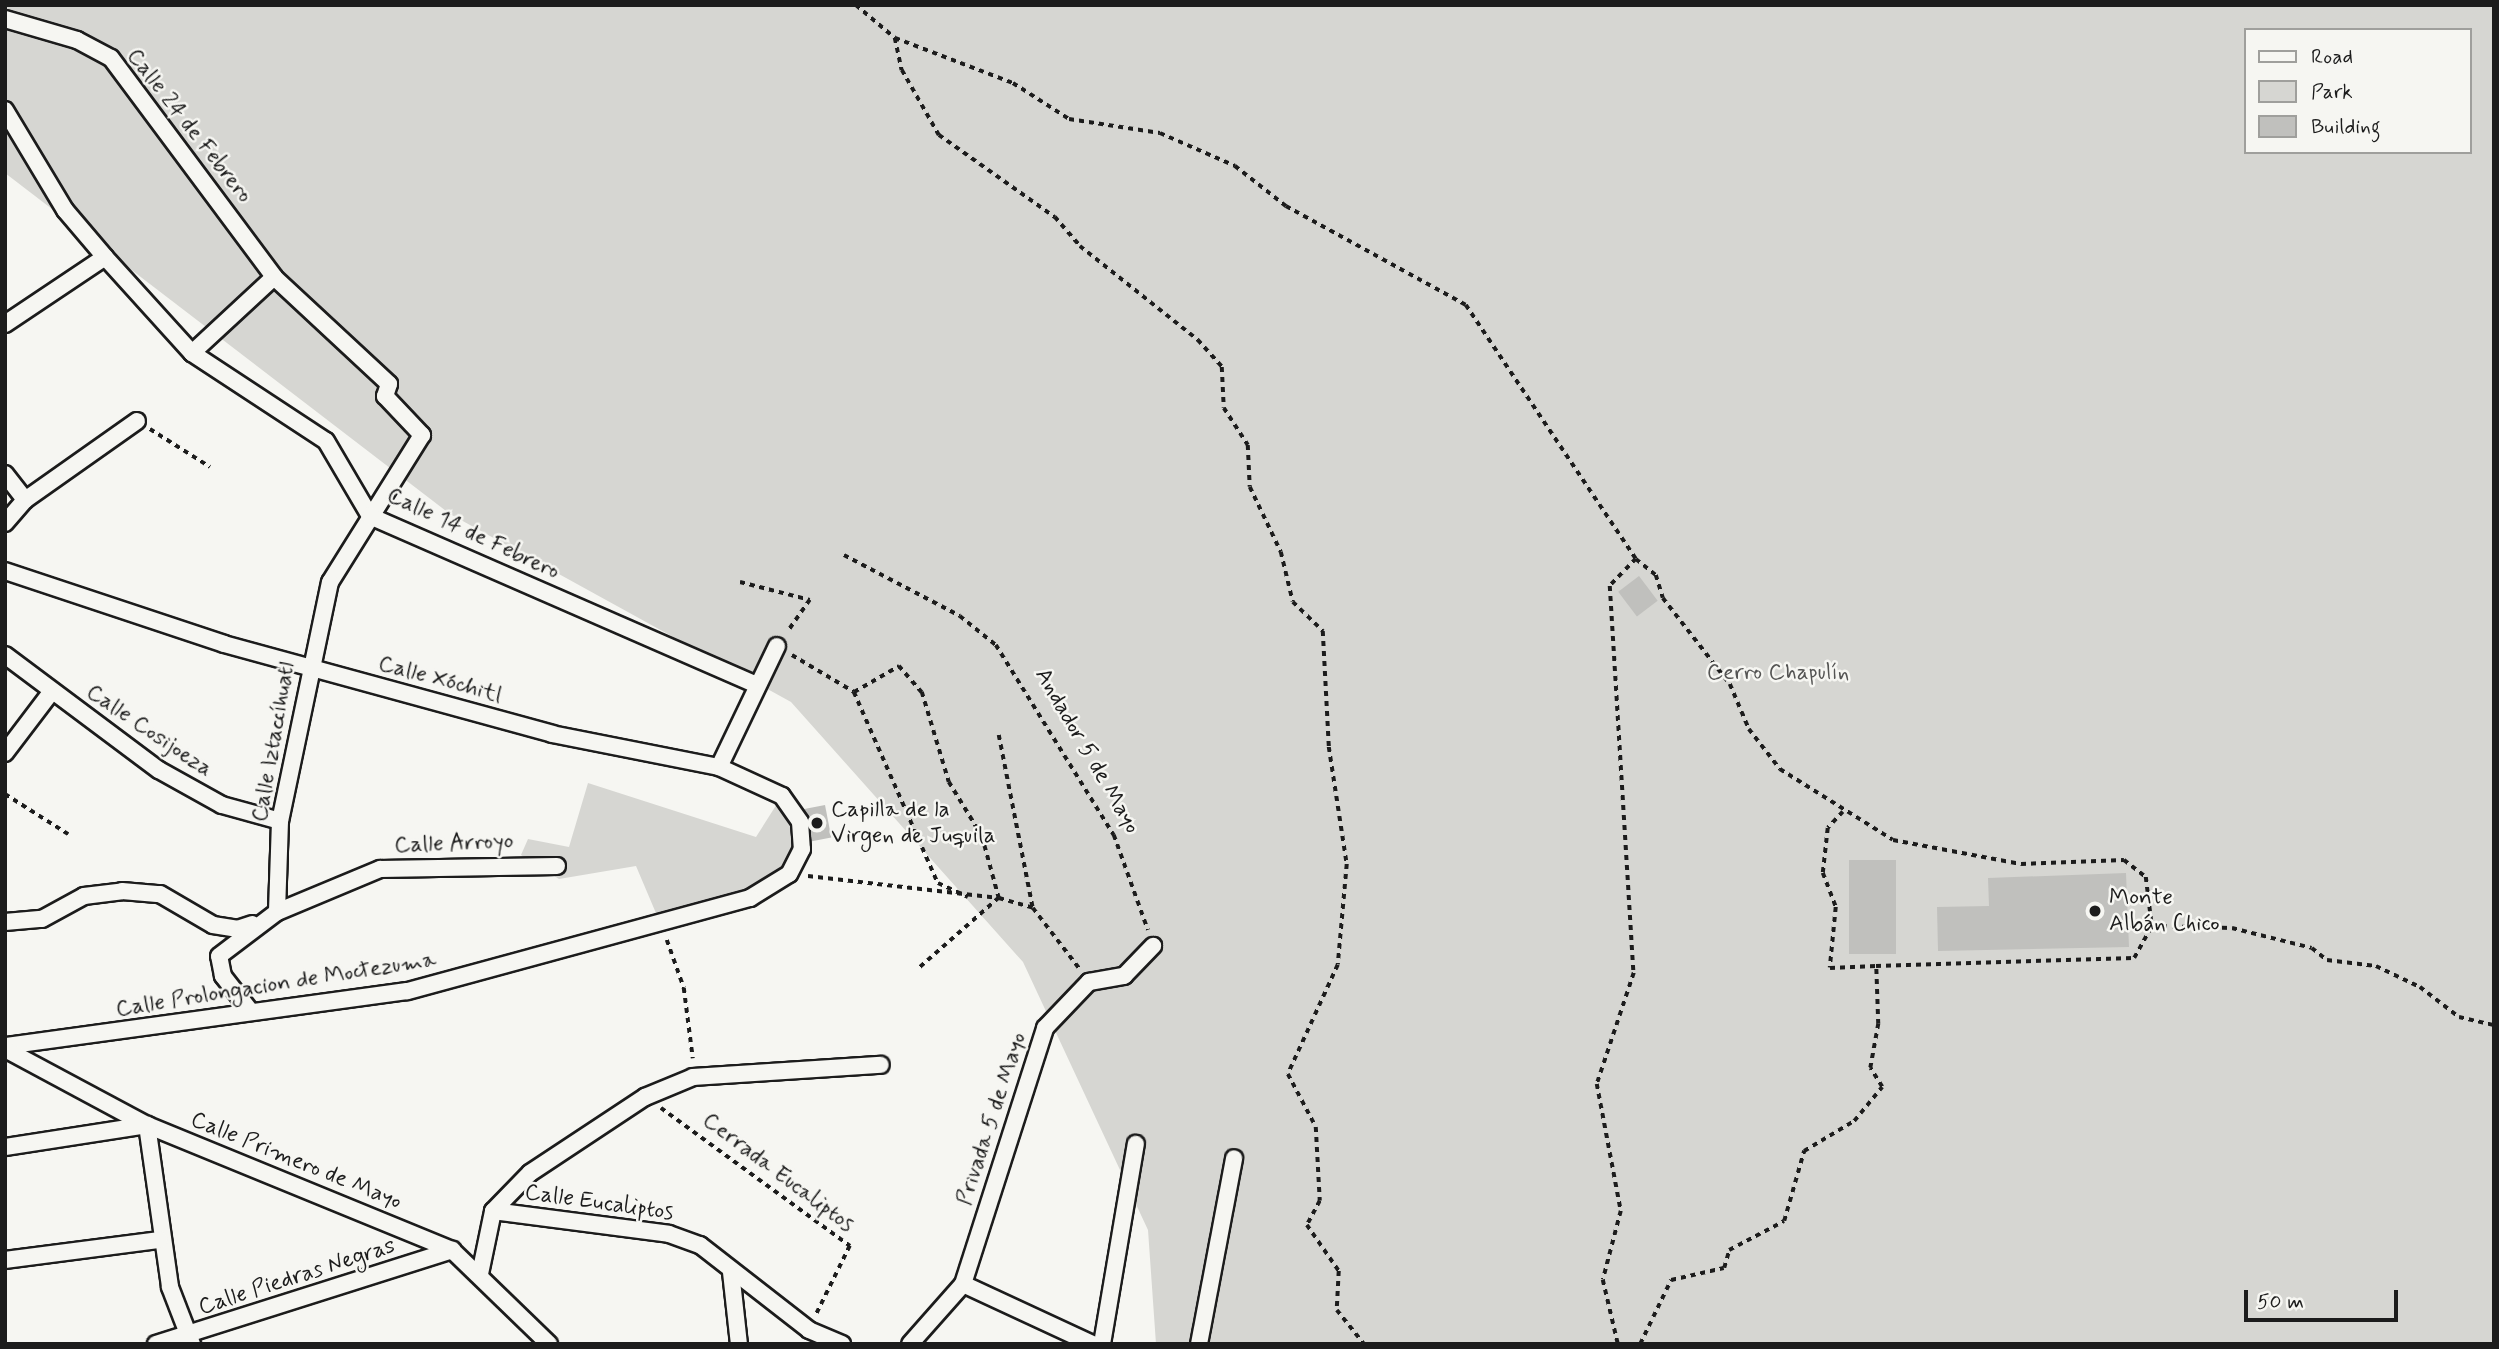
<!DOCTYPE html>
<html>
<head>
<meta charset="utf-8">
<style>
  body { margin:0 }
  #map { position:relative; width:2499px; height:1349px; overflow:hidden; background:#f6f6f2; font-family:Mynerve,sans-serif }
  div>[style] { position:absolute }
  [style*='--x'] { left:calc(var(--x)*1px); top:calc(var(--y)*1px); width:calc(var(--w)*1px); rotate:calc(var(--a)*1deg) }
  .green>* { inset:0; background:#d6d6d2 }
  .building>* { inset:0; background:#c0c0bd; transform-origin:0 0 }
  .path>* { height:3.5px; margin-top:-1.75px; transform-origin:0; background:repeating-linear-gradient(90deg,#1c1c1c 0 5px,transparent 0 10px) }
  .roads { filter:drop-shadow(2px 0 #1c1c1c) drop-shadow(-2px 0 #1c1c1c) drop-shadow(0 2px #1c1c1c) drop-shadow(0 -2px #1c1c1c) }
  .minor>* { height:16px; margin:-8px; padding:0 8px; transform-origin:8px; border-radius:8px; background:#f6f6f2 }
  .dots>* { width:19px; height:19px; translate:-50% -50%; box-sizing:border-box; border:4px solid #f6f6f2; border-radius:50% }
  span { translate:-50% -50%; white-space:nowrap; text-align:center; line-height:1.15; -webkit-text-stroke:5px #f6f6f2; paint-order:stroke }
  .street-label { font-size:23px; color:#1c1c1c }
  .park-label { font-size:23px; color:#545453 }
  .poi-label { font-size:23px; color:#1c1c1c }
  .left { translate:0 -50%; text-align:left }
  .frame { position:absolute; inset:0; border:7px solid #1c1c1c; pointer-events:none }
  .legend { position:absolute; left:2244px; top:28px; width:228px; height:126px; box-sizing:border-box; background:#f6f6f2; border:2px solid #9f9f9c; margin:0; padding:9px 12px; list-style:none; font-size:21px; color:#1c1c1c }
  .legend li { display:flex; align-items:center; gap:14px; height:35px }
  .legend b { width:35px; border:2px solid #9f9f9c }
  .scale { position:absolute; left:2244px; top:1290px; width:154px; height:32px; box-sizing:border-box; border:4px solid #1c1c1c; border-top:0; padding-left:9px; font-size:21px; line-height:24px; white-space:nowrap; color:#1c1c1c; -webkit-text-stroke:5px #f6f6f2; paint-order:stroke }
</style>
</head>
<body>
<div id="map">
  <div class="green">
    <div style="clip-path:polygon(evenodd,5px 5px,2494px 5px,2494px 1344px,1156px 1344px,1148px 1230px,1023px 962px,791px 702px,450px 514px,5px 173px,5px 5px,2245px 30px,2469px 30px,2469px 152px,2245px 152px,2245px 30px)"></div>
    <div style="clip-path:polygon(588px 783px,756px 837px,782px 796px,800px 822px,789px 874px,750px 898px,661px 925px,636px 866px,559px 879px,521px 855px,528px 839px,569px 847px)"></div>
  </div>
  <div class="building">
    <div style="left:1639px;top:576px;width:31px;height:26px;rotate:53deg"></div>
    <div style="left:825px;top:805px;width:33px;height:21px;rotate:79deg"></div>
    <div style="left:1849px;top:860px;width:47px;height:94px"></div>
    <div style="clip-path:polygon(2126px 873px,2129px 947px,1938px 951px,1937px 907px,1989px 906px,1988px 878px)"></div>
  </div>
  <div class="path">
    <div style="--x:856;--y:5;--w:51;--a:40.2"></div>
    <div style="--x:895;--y:38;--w:126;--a:20.9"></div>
    <div style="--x:1013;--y:83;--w:67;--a:32.7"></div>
    <div style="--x:1069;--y:119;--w:92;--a:8.7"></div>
    <div style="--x:1160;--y:133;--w:82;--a:23.7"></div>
    <div style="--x:1235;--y:166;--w:65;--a:38.1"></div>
    <div style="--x:1286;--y:206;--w:205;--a:28.8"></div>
    <div style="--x:1466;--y:305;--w:306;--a:56.2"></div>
    <div style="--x:1636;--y:559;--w:37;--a:134"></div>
    <div style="--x:1610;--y:586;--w:388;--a:86.5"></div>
    <div style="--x:1634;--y:973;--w:117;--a:108.4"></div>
    <div style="--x:1597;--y:1084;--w:129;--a:79.3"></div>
    <div style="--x:1621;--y:1211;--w:71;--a:104.6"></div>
    <div style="--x:1603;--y:1280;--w:66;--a:76.8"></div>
    <div style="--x:895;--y:38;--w:33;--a:78"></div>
    <div style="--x:902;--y:70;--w:75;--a:60.4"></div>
    <div style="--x:939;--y:135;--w:142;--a:35.3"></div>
    <div style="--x:1055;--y:217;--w:38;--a:49"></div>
    <div style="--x:1080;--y:246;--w:151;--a:38.5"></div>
    <div style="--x:1198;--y:340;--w:36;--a:48"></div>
    <div style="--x:1222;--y:367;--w:41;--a:87.2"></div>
    <div style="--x:1224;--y:408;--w:44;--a:57"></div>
    <div style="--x:1248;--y:445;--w:42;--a:87.3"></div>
    <div style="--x:1250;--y:487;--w:72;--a:64.5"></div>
    <div style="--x:1281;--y:552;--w:51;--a:76.5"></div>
    <div style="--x:1293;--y:602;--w:42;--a:44"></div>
    <div style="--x:1323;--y:631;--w:116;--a:87"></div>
    <div style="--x:1329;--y:747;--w:118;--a:81.3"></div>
    <div style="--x:1347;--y:864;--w:101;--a:95.1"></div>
    <div style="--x:1338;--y:965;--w:120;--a:114.6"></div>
    <div style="--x:1288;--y:1074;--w:60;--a:62.2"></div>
    <div style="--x:1316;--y:1127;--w:74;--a:86.9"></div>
    <div style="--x:1320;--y:1201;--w:27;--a:118"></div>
    <div style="--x:1307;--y:1225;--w:56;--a:55.2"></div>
    <div style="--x:1339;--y:1271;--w:39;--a:93"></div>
    <div style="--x:1337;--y:1310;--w:43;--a:51.5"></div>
    <div style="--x:150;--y:429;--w:71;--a:32.3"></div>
    <div style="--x:844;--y:555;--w:131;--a:27.7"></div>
    <div style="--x:960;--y:616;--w:46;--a:38.9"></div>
    <div style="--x:996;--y:645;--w:224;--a:58.2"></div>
    <div style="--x:1114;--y:835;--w:101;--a:70.3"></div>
    <div style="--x:1636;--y:559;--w:26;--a:39"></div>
    <div style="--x:1656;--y:575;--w:24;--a:73"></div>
    <div style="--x:1663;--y:598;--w:109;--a:52.1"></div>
    <div style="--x:1730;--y:684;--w:49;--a:67.1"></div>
    <div style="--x:1749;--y:729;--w:51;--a:52.2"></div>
    <div style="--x:1780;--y:769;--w:133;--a:32.1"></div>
    <div style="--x:1893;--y:840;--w:130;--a:10.6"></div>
    <div style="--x:2021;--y:864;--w:103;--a:-2.2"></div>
    <div style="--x:2124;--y:860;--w:28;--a:38"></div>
    <div style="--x:2146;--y:877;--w:49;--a:83"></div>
    <div style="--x:2152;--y:926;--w:80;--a:1.4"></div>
    <div style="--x:2232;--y:928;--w:82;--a:14"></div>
    <div style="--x:2312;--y:948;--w:19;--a:39"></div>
    <div style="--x:2327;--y:960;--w:49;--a:7"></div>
    <div style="--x:2376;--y:966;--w:49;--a:25.5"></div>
    <div style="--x:2420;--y:987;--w:49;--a:37.6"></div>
    <div style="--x:2459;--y:1017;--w:36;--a:13"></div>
    <div style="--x:740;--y:582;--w:72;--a:14.4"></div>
    <div style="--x:810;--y:600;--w:38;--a:125"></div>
    <div style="--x:792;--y:655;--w:72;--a:30.8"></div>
    <div style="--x:854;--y:692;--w:209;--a:66.3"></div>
    <div style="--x:938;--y:883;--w:33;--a:25"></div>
    <div style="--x:854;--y:692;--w:52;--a:-30"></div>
    <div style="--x:899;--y:666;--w:35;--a:49"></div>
    <div style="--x:922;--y:692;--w:94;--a:73.3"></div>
    <div style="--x:949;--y:782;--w:63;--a:58.6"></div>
    <div style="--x:982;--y:836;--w:64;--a:74.7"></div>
    <div style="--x:999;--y:898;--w:109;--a:138.7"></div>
    <div style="--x:999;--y:735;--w:176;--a:78.9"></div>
    <div style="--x:5;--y:794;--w:75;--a:32.4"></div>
    <div style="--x:1843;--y:812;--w:22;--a:133"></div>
    <div style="--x:1828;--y:828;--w:45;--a:96.3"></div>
    <div style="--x:1823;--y:873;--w:36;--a:69"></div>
    <div style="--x:1836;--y:907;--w:61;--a:95.6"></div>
    <div style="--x:1830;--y:968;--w:46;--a:-2.5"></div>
    <div style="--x:808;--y:876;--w:192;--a:6.6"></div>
    <div style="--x:999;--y:898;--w:35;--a:16"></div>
    <div style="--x:1033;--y:908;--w:76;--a:52.5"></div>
    <div style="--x:667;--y:940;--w:51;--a:70.5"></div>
    <div style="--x:684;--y:988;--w:71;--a:82.7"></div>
    <div style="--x:661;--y:1108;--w:234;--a:36.1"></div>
    <div style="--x:850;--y:1246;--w:77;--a:116.2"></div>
    <div style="--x:1640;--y:1344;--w:71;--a:-64.2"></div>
    <div style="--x:1671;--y:1280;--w:54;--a:-12.8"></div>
    <div style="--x:1724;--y:1268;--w:19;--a:-74"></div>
    <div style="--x:1729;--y:1250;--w:62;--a:-27.8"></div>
    <div style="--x:1784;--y:1221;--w:73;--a:-74.1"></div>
    <div style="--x:1804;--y:1151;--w:58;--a:-31"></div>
    <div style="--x:1854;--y:1121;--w:44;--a:-50.5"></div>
    <div style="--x:1882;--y:1087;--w:22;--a:-122"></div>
    <div style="--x:1870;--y:1068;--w:45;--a:-79.7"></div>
    <div style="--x:1878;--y:1024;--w:58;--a:-92"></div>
    <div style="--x:1876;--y:966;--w:258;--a:-1.8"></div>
    <div style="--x:2134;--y:958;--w:37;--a:-61"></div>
  </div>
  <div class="roads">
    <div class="minor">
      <div style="--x:5;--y:19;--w:75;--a:16.3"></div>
      <div style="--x:77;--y:40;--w:38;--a:28"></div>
      <div style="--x:111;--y:58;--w:273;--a:53.3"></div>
      <div style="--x:274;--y:277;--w:157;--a:42.9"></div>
      <div style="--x:389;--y:384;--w:13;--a:108"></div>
      <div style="--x:385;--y:396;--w:54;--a:46.5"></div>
      <div style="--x:422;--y:435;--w:173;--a:122"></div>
      <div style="--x:330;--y:582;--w:244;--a:101.8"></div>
      <div style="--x:280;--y:821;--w:91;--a:91.9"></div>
      <div style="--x:5;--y:110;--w:117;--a:59"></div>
      <div style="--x:65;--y:210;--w:62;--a:49.6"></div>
      <div style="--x:105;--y:257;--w:130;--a:47.8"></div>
      <div style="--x:192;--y:353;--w:160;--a:33.3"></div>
      <div style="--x:326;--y:441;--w:87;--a:59.6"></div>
      <div style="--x:370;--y:516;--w:421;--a:23.6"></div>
      <div style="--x:5;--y:324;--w:120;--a:-33.8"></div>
      <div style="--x:192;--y:353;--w:112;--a:-42.8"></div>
      <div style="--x:5;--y:474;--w:33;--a:52"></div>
      <div style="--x:5;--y:523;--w:30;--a:-49"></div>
      <div style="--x:25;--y:500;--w:137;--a:-35.2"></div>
      <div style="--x:5;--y:571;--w:231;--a:18.4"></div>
      <div style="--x:224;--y:644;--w:340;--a:15.3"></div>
      <div style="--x:552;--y:734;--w:170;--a:11.2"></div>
      <div style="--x:719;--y:767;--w:69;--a:24.7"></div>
      <div style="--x:782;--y:796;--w:32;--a:55"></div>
      <div style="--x:800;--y:822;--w:27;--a:86"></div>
      <div style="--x:802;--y:849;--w:28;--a:117"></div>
      <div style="--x:789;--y:874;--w:46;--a:148.4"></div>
      <div style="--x:750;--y:898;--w:355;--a:164.8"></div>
      <div style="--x:407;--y:991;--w:406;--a:172.2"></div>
      <div style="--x:5;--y:655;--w:192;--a:36.8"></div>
      <div style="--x:159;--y:770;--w:72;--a:29.1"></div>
      <div style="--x:222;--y:805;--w:60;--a:15.4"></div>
      <div style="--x:5;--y:753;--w:78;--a:-52.8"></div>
      <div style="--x:719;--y:767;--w:134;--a:-64.4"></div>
      <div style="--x:5;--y:922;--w:37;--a:-5"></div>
      <div style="--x:42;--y:919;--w:48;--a:-28.7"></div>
      <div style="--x:84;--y:896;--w:38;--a:-7"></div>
      <div style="--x:122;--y:891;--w:38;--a:5"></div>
      <div style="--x:160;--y:894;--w:61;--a:30.3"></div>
      <div style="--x:213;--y:925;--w:24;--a:9"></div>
      <div style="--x:237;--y:929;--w:16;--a:-18"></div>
      <div style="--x:251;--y:1012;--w:46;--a:-127.9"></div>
      <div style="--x:223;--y:976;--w:20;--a:-101"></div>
      <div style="--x:219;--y:956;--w:73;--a:-37.2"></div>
      <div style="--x:277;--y:912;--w:112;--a:-22.7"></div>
      <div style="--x:380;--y:869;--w:177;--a:-1"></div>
      <div style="--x:5;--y:1049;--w:161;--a:28.2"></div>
      <div style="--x:147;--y:1125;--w:330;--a:22.3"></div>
      <div style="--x:452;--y:1250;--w:135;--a:44.1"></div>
      <div style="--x:147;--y:1125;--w:164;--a:81.9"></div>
      <div style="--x:170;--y:1287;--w:61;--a:68.9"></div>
      <div style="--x:5;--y:1147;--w:144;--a:-8.8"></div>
      <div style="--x:493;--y:1211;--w:177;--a:7.4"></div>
      <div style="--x:669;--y:1234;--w:33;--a:20"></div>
      <div style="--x:700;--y:1245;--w:138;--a:37.9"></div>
      <div style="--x:809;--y:1330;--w:36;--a:23"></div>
      <div style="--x:5;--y:1260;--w:156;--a:-7.4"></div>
      <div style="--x:731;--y:1272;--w:72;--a:83.7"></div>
      <div style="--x:480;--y:1274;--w:64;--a:-78.3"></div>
      <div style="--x:493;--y:1211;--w:53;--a:-45.8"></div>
      <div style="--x:530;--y:1173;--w:138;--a:-33.5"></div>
      <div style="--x:645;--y:1097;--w:52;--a:-22.6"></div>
      <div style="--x:693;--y:1077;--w:188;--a:-3.7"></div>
      <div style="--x:963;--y:1284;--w:142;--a:24.9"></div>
      <div style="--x:156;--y:1344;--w:311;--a:-17.6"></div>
      <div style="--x:910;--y:1344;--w:80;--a:-48.5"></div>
      <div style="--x:963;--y:1284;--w:269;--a:-72.2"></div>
      <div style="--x:1045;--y:1028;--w:64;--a:-46.3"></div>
      <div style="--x:1089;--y:982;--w:36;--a:-10"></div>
      <div style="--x:1124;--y:976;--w:42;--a:-46"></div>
      <div style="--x:1102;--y:1344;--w:203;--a:-80.4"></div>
      <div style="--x:1199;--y:1344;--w:189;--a:-79.3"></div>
    </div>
  </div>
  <div class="dots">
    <div style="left:817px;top:823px;background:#1c1c1c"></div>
    <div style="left:2095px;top:911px;background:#1c1c1c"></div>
  </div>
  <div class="street-label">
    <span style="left:189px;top:126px;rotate:52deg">Calle 24 de Febrero</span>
    <span style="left:473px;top:534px;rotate:25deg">Calle 14 de Febrero</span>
    <span style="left:440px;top:680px;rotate:15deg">Calle Xóchitl</span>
    <span style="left:149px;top:731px;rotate:34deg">Calle Cosijoeza</span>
    <span style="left:274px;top:742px;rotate:-80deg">Calle Iztaccíhuatl</span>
    <span style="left:1087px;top:751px;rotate:60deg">Andador 5 de Mayo</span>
    <span style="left:454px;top:844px;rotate:-2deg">Calle Arroyo</span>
    <span style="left:276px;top:985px;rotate:-9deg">Calle Prolongacion de Moctezuma</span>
    <span style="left:992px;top:1119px;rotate:-72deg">Privada 5 de Mayo</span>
    <span style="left:296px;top:1161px;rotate:22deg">Calle Primero de Mayo</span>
    <span style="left:778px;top:1173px;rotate:37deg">Cerrada Eucaliptos</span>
    <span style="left:599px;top:1203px;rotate:8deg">Calle Eucaliptos</span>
    <span style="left:297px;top:1277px;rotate:-18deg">Calle Piedras Negras</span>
  </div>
  <div class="park-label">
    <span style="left:1778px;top:673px">Cerro Chapulín</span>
  </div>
  <div class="poi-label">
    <span class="left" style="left:831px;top:823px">Capilla de la<br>Virgen de Juquila</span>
    <span class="left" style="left:2109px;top:911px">Monte<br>Albán Chico</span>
  </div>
  <div class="frame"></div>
  <ul class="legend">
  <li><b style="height:9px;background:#f6f6f2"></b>Road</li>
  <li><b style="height:19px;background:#d6d6d2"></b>Park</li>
  <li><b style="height:19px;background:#c0c0bd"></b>Building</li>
  </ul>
  <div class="scale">50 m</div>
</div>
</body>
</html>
